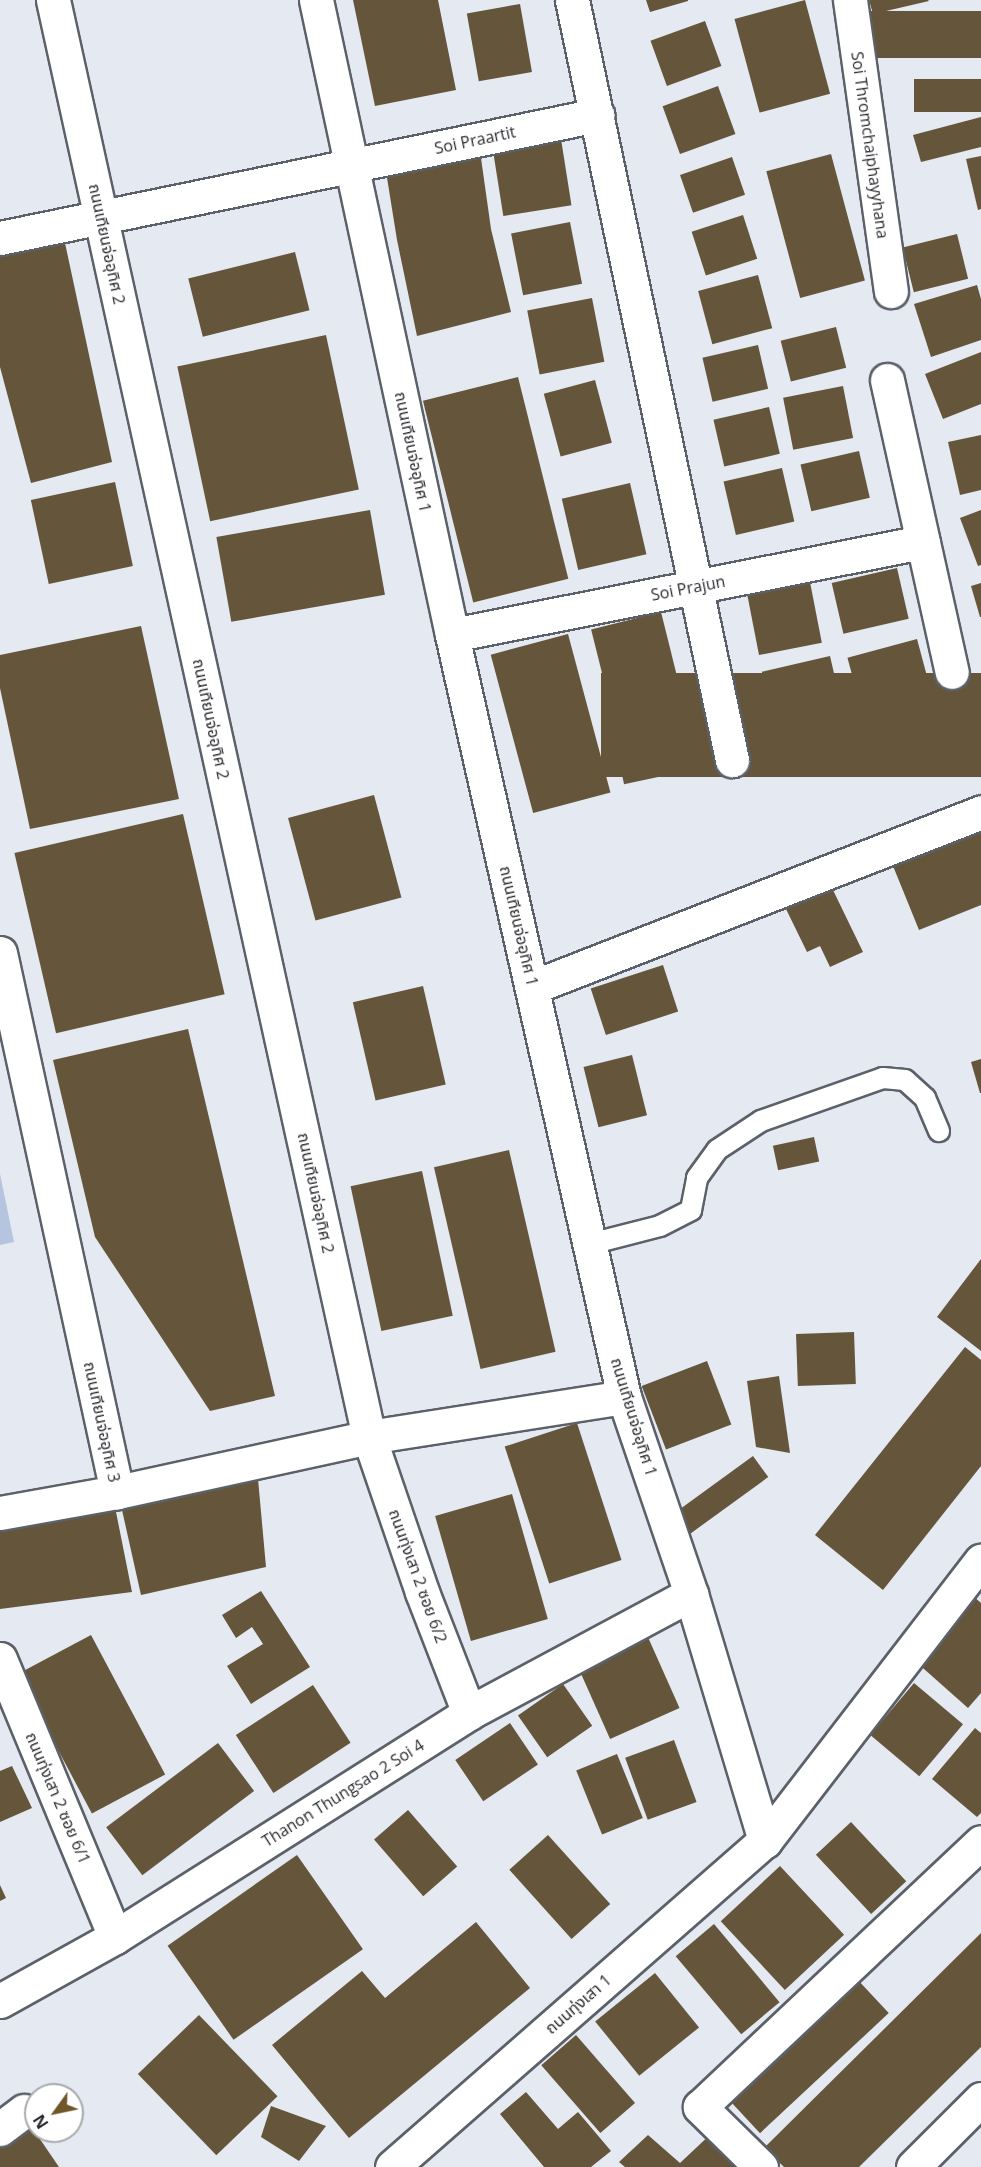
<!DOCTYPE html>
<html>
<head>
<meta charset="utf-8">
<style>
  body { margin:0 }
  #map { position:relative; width:981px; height:2167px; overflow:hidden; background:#e4e9f2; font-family:"Open Sans","Noto Sans Thai",sans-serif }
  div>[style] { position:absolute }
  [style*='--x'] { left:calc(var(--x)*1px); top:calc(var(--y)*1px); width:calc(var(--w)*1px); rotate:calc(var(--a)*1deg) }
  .green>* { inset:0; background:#b5c4df }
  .building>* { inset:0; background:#65553a; transform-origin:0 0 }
  .roads { filter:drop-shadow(2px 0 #5c6169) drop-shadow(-2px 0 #5c6169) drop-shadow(0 2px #5c6169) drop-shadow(0 -2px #5c6169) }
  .lane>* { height:20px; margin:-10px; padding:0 10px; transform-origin:10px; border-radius:10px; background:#fff }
  .street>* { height:33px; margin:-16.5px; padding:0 16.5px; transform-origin:16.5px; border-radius:16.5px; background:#fff }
  .secondary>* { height:33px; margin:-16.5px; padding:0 16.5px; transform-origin:16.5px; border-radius:16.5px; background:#fff }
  span { translate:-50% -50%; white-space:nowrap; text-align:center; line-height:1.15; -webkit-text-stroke:6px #fff; paint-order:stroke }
  .street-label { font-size:16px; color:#292b2f }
  .north { position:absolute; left:24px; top:2083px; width:60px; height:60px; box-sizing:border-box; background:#fff; border:2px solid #a9aaac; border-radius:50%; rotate:237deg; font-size:16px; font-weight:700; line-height:24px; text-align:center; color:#292b2f }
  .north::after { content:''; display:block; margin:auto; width:21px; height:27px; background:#705628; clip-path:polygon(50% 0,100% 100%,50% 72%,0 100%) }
</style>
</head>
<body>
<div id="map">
  <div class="green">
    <div style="clip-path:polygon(0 1174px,14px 1242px,0 1245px)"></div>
  </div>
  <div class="building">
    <div style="clip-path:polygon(353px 0,438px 0,456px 90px,375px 106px)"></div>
    <div style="clip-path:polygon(646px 0,688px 0,688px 1px,650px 12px)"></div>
    <div style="left:805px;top:0;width:97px;height:73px;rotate:75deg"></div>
    <div style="clip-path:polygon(869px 0,928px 0,929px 1px,873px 14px)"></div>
    <div style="left:520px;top:4px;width:69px;height:54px;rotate:80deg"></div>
    <div style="left:981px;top:11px;width:47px;height:111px;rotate:90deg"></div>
    <div style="left:705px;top:21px;width:48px;height:58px;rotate:70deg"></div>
    <div style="left:981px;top:79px;width:33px;height:67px;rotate:90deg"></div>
    <div style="left:718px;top:86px;width:51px;height:59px;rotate:70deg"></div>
    <div style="clip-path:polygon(981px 117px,981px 147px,921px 162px,913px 135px)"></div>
    <div style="left:561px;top:139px;width:67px;height:69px;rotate:81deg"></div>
    <div style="clip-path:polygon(480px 151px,491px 229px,511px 312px,417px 336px,397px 240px,384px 159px)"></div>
    <div style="left:831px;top:154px;width:131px;height:67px;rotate:75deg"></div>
    <div style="clip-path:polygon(981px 156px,981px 209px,978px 210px,966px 159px)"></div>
    <div style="left:732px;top:157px;width:40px;height:55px;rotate:71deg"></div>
    <div style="left:743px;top:215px;width:46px;height:54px;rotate:72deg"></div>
    <div style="left:570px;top:222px;width:63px;height:60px;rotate:79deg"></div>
    <div style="left:957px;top:234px;width:46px;height:56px;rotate:76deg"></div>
    <div style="clip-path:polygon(65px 243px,112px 462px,31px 483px,0 367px,0 257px)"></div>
    <div style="left:295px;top:252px;width:60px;height:110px;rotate:76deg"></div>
    <div style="left:758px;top:275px;width:55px;height:62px;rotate:75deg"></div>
    <div style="clip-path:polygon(977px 285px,981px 299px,981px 340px,931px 357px,914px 304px)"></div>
    <div style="left:592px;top:298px;width:65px;height:66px;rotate:79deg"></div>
    <div style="left:836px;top:327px;width:42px;height:57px;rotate:76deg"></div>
    <div style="left:326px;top:335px;width:158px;height:152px;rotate:78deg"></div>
    <div style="left:758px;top:345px;width:45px;height:57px;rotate:77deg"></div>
    <div style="clip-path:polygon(981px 352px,981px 404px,943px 419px,925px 374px)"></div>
    <div style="left:518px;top:377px;width:208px;height:98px;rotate:76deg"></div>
    <div style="left:595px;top:380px;width:65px;height:53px;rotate:75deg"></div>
    <div style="left:843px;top:386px;width:53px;height:61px;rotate:79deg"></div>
    <div style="left:769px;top:407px;width:48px;height:57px;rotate:77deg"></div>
    <div style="clip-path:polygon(981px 435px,981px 490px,960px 495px,948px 442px)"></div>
    <div style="left:859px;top:451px;width:48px;height:60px;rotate:77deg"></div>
    <div style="left:782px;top:468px;width:55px;height:60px;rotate:77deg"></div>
    <div style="left:115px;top:482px;width:86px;height:86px;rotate:78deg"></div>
    <div style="left:630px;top:483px;width:73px;height:70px;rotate:77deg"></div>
    <div style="left:370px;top:510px;width:86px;height:156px;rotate:80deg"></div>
    <div style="clip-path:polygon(981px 510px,981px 565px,978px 566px,960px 518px)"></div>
    <div style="left:897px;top:568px;width:52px;height:67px;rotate:77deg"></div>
    <div style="left:810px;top:582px;width:62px;height:64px;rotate:79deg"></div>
    <div style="clip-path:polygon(981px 583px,981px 617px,980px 617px,971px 586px)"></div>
    <div style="left:661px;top:612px;width:66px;height:72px;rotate:76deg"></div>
    <div style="clip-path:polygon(141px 626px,179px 799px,30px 829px,0 688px,0 655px)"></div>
    <div style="left:568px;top:634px;width:164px;height:80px;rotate:75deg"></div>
    <div style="left:917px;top:639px;width:48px;height:72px;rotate:75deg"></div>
    <div style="left:830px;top:656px;width:57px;height:70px;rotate:77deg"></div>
    <div style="left:981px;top:673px;width:104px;height:380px;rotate:90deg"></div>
    <div style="left:674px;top:697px;width:75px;height:67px;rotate:78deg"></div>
    <div style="left:374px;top:795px;width:106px;height:89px;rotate:75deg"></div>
    <div style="left:183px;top:814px;width:185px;height:173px;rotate:77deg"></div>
    <div style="clip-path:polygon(981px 825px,981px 905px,919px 930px,891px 861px)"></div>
    <div style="clip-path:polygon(832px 888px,863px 952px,830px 967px,820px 946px,807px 952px,786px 909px)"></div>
    <div style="left:663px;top:965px;width:49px;height:76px;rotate:72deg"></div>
    <div style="left:423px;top:986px;width:101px;height:72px;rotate:77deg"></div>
    <div style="clip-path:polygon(188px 1029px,275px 1396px,210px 1411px,95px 1237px,53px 1060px)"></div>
    <div style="left:632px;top:1055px;width:62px;height:50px;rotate:76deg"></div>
    <div style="clip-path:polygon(981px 1059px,981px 1093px,980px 1093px,971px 1062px)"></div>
    <div style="left:814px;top:1137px;width:25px;height:42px;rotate:78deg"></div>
    <div style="left:509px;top:1150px;width:207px;height:77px;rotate:77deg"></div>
    <div style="left:422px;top:1171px;width:148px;height:73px;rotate:78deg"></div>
    <div style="clip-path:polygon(981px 1259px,981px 1351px,937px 1317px)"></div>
    <div style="left:854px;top:1332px;width:52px;height:58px;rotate:88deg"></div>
    <div style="clip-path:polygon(965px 1347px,981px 1360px,981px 1466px,883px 1590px,815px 1535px)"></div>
    <div style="left:707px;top:1361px;width:68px;height:70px;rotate:69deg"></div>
    <div style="clip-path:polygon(779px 1376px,790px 1453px,756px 1447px,747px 1381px)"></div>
    <div style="left:577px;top:1423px;width:144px;height:76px;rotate:72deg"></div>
    <div style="left:753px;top:1456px;width:26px;height:96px;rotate:54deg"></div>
    <div style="clip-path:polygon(258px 1479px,266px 1567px,141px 1595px,120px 1501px)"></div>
    <div style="left:512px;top:1494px;width:130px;height:80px;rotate:74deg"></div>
    <div style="clip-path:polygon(115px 1507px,132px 1592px,0 1609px,0 1529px)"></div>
    <div style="clip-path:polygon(261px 1591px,310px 1667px,251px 1704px,227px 1666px,263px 1644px,252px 1627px,236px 1638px,222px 1615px)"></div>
    <div style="clip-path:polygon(973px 1596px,981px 1603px,981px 1693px,968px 1708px,915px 1661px)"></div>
    <div style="left:91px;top:1635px;width:158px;height:83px;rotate:62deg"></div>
    <div style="left:647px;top:1635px;width:80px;height:76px;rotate:66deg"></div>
    <div style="left:914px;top:1683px;width:64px;height:68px;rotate:40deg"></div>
    <div style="left:563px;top:1684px;width:51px;height:55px;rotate:55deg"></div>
    <div style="left:313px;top:1685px;width:69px;height:92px;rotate:57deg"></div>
    <div style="left:510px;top:1723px;width:50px;height:66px;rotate:56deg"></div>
    <div style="clip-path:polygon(975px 1728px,981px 1733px,981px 1813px,977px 1817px,932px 1779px)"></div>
    <div style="left:674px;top:1740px;width:66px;height:52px;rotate:70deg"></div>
    <div style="left:218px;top:1743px;width:60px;height:140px;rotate:53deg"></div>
    <div style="left:617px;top:1754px;width:69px;height:44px;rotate:68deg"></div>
    <div style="clip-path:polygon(12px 1766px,32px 1808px,0 1822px,0 1771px)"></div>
    <div style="left:408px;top:1810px;width:75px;height:45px;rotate:49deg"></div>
    <div style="left:851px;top:1822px;width:81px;height:48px;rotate:47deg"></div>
    <div style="left:548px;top:1835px;width:93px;height:52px;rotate:48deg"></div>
    <div style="left:297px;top:1855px;width:115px;height:158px;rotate:55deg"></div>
    <div style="left:780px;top:1866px;width:94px;height:81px;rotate:47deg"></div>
    <div style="clip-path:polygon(0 1885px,6px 1898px,0 1901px)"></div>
    <div style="clip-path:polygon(476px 1922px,530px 1988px,349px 2138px,272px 2045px,362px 1971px,385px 1998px)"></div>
    <div style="left:714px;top:1924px;width:102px;height:50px;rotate:50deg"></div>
    <div style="clip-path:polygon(981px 1933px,981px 2047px,859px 2167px,784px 2167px,764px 2148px)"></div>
    <div style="left:655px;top:1973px;width:70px;height:77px;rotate:51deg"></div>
    <div style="left:856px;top:1978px;width:48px;height:176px;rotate:47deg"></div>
    <div style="left:199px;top:2015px;width:113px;height:85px;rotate:46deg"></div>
    <div style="left:576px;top:2035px;width:90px;height:46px;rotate:49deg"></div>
    <div style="clip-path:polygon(526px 2092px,558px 2129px,578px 2112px,611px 2151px,591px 2167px,544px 2167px,500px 2114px)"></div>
    <div style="clip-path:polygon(271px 2106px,326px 2126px,299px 2161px,261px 2137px)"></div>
    <div style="clip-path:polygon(31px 2126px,59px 2167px,0 2167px,0 2146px)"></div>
    <div style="clip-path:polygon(714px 2131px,750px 2167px,625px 2167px,619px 2162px,648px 2135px,680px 2163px)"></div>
  </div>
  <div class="roads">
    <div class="lane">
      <div style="--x:590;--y:1244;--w:72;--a:-14.4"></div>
      <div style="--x:660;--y:1226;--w:35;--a:-27"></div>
      <div style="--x:691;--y:1210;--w:33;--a:-79"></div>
      <div style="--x:697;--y:1178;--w:34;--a:-54"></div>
      <div style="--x:717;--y:1150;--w:53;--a:-33.4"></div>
      <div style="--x:761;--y:1121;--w:129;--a:-19.4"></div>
      <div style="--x:883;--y:1078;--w:22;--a:5"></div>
      <div style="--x:905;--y:1080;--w:27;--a:42"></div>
      <div style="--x:925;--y:1098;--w:36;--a:67"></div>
    </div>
    <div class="street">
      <div style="--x:53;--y:0;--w:1471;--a:77.6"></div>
      <div style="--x:369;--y:1437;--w:164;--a:71.1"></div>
      <div style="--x:422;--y:1592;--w:130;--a:68.8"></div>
      <div style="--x:316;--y:0;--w:649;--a:77.91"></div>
      <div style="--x:452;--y:635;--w:781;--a:77.28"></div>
      <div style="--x:624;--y:1397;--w:208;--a:71.2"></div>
      <div style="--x:691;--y:1594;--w:258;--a:73.3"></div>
      <div style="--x:572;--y:0;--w:777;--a:78.11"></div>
      <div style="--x:850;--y:0;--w:294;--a:82"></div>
      <div style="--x:0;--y:238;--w:610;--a:-11.64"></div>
      <div style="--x:887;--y:380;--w:299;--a:77.5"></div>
      <div style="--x:452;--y:635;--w:480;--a:-11.2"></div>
      <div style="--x:0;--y:953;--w:552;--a:77.75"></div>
      <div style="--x:533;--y:987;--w:481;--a:-21.3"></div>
      <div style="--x:0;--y:1513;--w:119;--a:-10.2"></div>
      <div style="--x:117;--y:1492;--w:258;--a:-12.3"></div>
      <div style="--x:369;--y:1437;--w:258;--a:-8.9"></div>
      <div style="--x:0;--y:1659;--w:301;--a:67.5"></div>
      <div style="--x:765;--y:1841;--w:354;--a:-52.4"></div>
      <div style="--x:0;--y:2001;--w:132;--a:-29.1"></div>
      <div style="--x:115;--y:1937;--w:419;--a:-32.3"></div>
      <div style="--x:469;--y:1713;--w:252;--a:-28.2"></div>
      <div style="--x:0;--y:2129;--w:30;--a:-37"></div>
      <div style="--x:761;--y:2167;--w:86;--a:-135.5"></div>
      <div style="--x:700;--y:2107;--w:386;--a:-43.3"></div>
      <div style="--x:913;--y:2167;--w:96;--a:-45"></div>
    </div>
    <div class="secondary">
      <div style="--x:392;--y:2167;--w:495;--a:-41.2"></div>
    </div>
  </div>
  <div class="street-label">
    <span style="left:475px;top:140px;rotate:-12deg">Soi Praartit</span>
    <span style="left:870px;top:145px;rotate:82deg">Soi Thromchaiphayyhana</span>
    <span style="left:107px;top:244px;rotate:78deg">ถนนเทียนจ่ออุทิศ 2</span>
    <span style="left:413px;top:452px;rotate:78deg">ถนนเทียนจ่ออุทิศ 1</span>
    <span style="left:688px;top:588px;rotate:-11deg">Soi Prajun</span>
    <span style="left:211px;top:719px;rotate:78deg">ถนนเทียนจ่ออุทิศ 2</span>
    <span style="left:519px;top:926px;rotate:77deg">ถนนเทียนจ่ออุทิศ 1</span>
    <span style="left:316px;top:1193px;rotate:78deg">ถนนเทียนจ่ออุทิศ 2</span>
    <span style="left:634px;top:1417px;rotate:73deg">ถนนเทียนจ่ออุทิศ 1</span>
    <span style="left:102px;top:1422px;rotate:78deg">ถนนเทียนจ่ออุทิศ 3</span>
    <span style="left:418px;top:1576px;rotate:70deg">ถนนทุ่งเสา 2 ซอย 6/2</span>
    <span style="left:343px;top:1793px;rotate:-32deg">Thanon Thungsao 2 Soi 4</span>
    <span style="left:58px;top:1798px;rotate:67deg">ถนนทุ่งเสา 2 ซอย 6/1</span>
    <span style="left:578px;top:2004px;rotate:-41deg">ถนนทุ่งเสา 1</span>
  </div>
  <div class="north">N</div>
</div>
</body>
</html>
